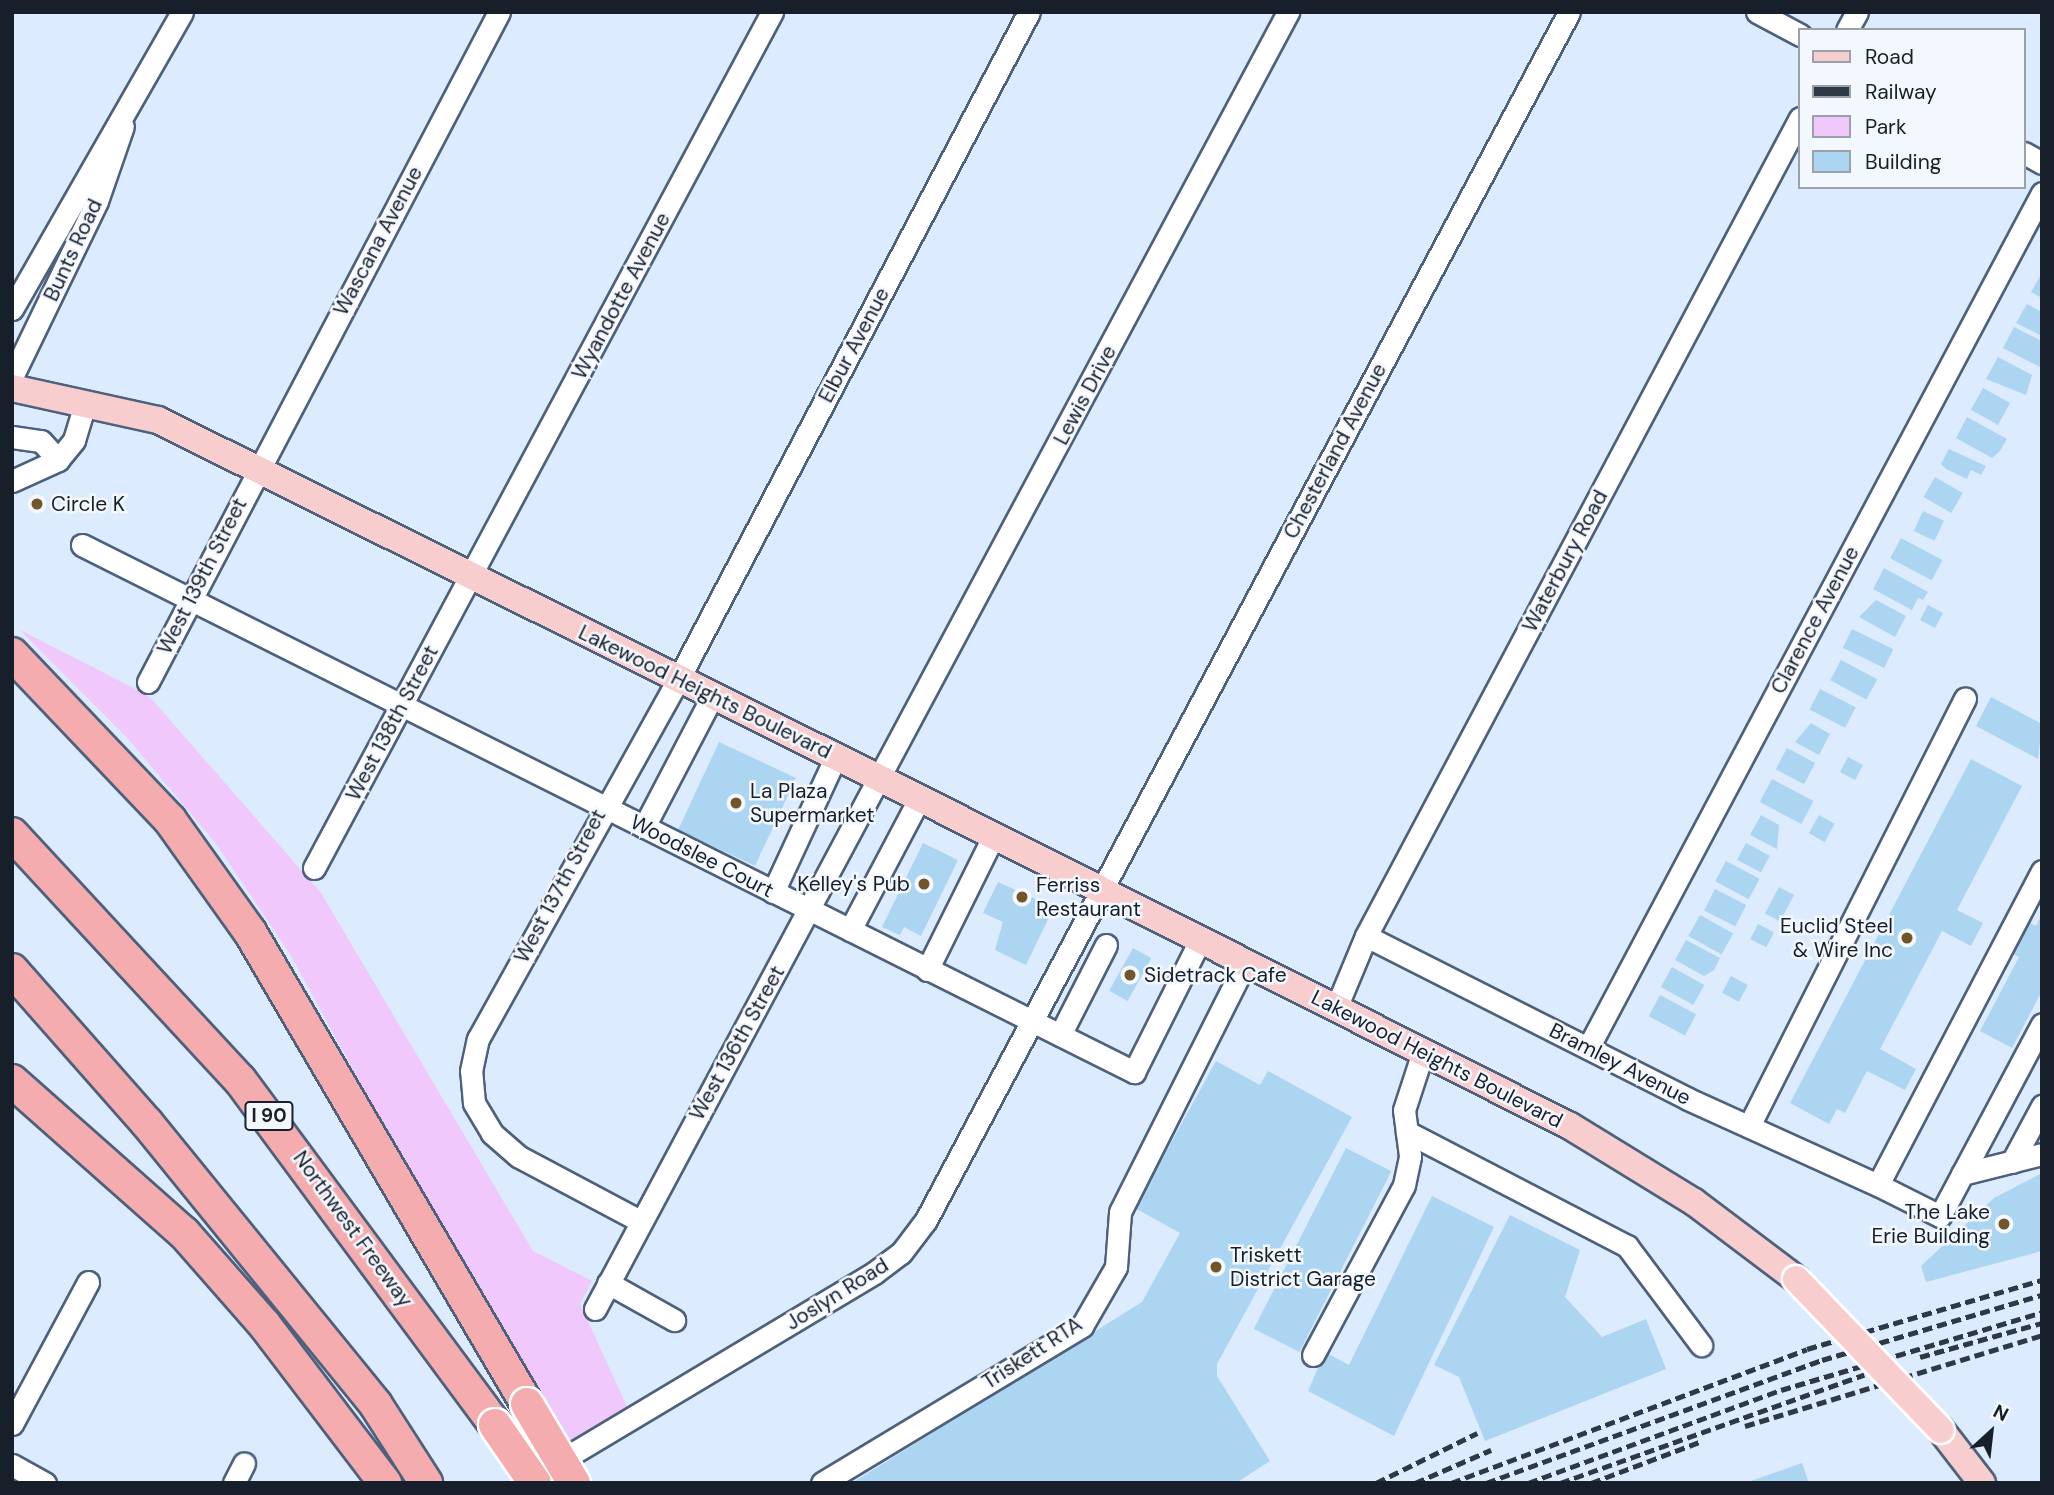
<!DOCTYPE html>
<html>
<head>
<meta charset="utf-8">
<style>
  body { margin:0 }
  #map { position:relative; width:2054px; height:1495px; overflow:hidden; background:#ddebff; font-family:"DM Sans",sans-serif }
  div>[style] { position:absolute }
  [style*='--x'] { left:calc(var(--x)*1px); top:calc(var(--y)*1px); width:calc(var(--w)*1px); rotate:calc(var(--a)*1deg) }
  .green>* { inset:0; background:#f0c8fc }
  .building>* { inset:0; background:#acd5f1; transform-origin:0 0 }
  .roads { filter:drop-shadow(2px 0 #4d607c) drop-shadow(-2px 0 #4d607c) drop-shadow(0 2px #4d607c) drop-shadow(0 -2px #4d607c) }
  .minor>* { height:21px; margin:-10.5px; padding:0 10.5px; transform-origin:10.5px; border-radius:10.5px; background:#fff }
  .major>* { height:26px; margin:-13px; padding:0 13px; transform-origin:13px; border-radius:13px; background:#f8cdce }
  .highway>* { height:32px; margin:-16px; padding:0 16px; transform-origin:16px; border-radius:16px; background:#f4acae }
  .rail>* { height:5px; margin-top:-2.5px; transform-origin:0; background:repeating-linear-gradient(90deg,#2f3845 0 10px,transparent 0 15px) }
  .bridges { filter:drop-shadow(2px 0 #fff) drop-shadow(-2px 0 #fff) drop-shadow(0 2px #fff) drop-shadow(0 -2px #fff) }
  .major-bridge>* { height:26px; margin:-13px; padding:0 13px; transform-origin:13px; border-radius:13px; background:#f8cdce }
  .highway-bridge>* { height:32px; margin:-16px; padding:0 16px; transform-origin:16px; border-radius:16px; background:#f4acae }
  .dots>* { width:19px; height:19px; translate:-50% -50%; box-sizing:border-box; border:4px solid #f3f7fe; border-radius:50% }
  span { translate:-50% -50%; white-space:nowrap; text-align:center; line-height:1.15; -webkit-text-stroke:5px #f3f7fe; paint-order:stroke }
  .shield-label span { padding:2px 5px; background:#f3f7fe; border:2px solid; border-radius:5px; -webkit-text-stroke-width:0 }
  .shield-label { font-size:19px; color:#171f2b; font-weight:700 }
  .street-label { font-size:21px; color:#171f2b }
  .poi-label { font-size:21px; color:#171f2b }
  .left { translate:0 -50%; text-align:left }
  .right { translate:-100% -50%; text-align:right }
  .frame { position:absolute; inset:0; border:14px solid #171f2b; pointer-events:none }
  .legend { position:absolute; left:1798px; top:28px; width:228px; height:161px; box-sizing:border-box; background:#f3f7fe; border:2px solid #9ba1aa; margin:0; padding:9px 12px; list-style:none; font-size:21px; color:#171f2b }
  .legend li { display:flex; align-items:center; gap:14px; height:35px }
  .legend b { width:35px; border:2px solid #9ba1aa }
  .north { position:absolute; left:1956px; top:1397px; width:70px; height:70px; -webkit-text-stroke:5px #f3f7fe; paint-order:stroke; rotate:27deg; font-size:19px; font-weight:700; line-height:28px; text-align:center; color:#171f2b }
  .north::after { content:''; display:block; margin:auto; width:24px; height:32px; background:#171f2b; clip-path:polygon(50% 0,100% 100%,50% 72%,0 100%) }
</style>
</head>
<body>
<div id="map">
  <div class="green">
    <div style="clip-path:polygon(20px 630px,149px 696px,321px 893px,533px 1251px,592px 1281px,580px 1304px,628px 1409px,569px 1445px,470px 1284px,290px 954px,217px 845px,130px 741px)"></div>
  </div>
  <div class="building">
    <div style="clip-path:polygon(2042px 273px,2042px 298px,2031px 292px)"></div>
    <div style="clip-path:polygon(2027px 304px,2042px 312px,2042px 336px,2016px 323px)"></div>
    <div style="clip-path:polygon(2014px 327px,2042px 341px,2042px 368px,2003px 348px)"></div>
    <div style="clip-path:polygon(1998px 357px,2032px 375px,2026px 395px,1986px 379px)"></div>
    <div style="left:1983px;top:388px;width:31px;height:25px;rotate:29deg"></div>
    <div style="clip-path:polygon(1967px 417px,2007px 439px,2000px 451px,1992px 458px,1956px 438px)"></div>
    <div style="clip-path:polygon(1949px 449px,1986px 466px,1981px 475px,1971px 470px,1967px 479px,1946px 469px,1941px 464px)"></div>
    <div style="left:1935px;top:477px;width:32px;height:23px;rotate:30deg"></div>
    <div style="left:1923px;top:511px;width:23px;height:22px;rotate:25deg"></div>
    <div style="left:1901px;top:538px;width:47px;height:23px;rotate:28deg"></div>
    <div style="clip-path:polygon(1884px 568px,1928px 592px,1923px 600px,1918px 598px,1912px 610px,1873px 589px)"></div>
    <div style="clip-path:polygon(1876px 600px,1906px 616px,1895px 637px,1859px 617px)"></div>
    <div style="left:1928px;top:605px;width:17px;height:17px;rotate:28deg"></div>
    <div style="left:1852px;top:629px;width:46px;height:21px;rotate:26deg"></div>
    <div style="left:1841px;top:660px;width:41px;height:23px;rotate:28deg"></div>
    <div style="left:1820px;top:689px;width:40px;height:23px;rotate:27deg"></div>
    <div style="clip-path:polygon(1991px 697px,2042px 724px,2038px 759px,1976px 726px)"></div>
    <div style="clip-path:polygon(1811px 723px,1830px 734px,1819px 755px,1795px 742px)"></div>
    <div style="left:719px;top:742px;width:85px;height:97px;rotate:25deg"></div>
    <div style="left:1787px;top:748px;width:32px;height:24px;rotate:28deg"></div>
    <div style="left:1848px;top:757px;width:17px;height:17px;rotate:28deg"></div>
    <div style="clip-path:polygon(1971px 759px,2022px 786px,1957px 910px,1983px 923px,1971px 946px,1942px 931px,1880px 1049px,1916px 1069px,1905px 1090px,1867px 1071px,1845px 1113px,1837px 1109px,1829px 1124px,1790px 1103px)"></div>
    <div style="left:1772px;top:779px;width:47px;height:26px;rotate:28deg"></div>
    <div style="clip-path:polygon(1761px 815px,1779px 825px,1777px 849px,1750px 835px)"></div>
    <div style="left:1819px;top:815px;width:18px;height:21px;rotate:29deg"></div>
    <div style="clip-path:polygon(923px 843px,958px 860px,921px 936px,904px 927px,900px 935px,882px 927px)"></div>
    <div style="left:1746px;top:843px;width:27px;height:19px;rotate:28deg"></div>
    <div style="left:1726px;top:861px;width:38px;height:23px;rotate:28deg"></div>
    <div style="clip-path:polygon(998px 882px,1045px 903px,1051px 913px,1026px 965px,995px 950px,1003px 922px,983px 913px)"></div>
    <div style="left:1779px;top:887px;width:17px;height:30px;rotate:28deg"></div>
    <div style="left:1715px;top:889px;width:35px;height:24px;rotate:27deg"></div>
    <div style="clip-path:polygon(2042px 914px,2042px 991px,2012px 1048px,1980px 1031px,2019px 957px,2011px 953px,2028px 922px,2036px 926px)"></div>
    <div style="left:1700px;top:915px;width:38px;height:24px;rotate:29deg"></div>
    <div style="left:1758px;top:924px;width:18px;height:17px;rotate:27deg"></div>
    <div style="clip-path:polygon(1686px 940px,1720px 958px,1714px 970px,1704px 976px,1675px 960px)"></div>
    <div style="left:1133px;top:948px;width:21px;height:49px;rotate:29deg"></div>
    <div style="left:1672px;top:967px;width:37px;height:23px;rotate:29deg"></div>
    <div style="left:1731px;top:976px;width:19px;height:19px;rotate:28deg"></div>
    <div style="left:1660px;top:995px;width:41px;height:24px;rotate:28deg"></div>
    <div style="clip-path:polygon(1216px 1061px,1260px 1085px,1268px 1071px,1352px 1117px,1217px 1364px,1217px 1376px,1270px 1461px,1236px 1483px,852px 1483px,1142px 1302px,1180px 1233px,1135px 1208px)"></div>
    <div style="left:1346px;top:1148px;width:51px;height:203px;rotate:27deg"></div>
    <div style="clip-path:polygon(2042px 1173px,2042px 1251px,1926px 1282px,1921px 1266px,1994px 1198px)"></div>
    <div style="clip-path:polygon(1432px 1196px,1494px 1227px,1394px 1436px,1308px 1391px,1325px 1352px,1349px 1365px)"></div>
    <div style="clip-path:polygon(1510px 1215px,1580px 1250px,1565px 1297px,1602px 1337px,1646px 1319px,1666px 1369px,1485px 1441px,1459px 1377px,1434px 1365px)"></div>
    <div style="clip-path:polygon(1802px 1463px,1809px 1483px,1749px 1483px,1748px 1482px)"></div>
  </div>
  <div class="roads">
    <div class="minor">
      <div style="--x:1757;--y:12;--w:49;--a:28.1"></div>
      <div style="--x:1847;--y:30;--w:21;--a:-61"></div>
      <div style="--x:2024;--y:153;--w:21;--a:29"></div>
      <div style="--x:12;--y:309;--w:342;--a:-60.2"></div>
      <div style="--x:12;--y:377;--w:195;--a:-64.2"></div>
      <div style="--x:97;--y:201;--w:79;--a:-70.9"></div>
      <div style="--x:12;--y:437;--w:29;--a:8"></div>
      <div style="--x:41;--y:441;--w:25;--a:48"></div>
      <div style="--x:12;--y:481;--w:51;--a:-24.5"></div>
      <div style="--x:58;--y:460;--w:26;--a:-51"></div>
      <div style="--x:74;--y:440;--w:38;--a:-73"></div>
      <div style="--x:82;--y:545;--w:1177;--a:26.61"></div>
      <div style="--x:1134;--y:1072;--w:148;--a:-63.4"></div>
      <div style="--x:148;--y:682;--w:756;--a:-62.35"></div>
      <div style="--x:644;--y:827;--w:149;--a:-62.4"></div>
      <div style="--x:314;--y:868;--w:971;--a:-61.85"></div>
      <div style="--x:2042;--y:871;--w:354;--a:117.6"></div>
      <div style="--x:1878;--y:1185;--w:69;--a:26.6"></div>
      <div style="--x:1940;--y:1216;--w:217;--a:-62"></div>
      <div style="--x:773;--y:892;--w:150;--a:-65.1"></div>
      <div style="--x:850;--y:930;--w:148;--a:-62.2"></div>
      <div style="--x:1366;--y:936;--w:361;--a:26.8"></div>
      <div style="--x:1688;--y:1099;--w:209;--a:24.4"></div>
      <div style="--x:927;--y:970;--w:148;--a:-63.6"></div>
      <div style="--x:1336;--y:1008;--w:78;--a:-67.4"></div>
      <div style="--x:1366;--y:936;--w:926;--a:-62.05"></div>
      <div style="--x:1060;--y:1035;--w:101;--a:-62.9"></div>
      <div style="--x:1588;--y:1048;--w:968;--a:-62.03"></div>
      <div style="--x:1749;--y:1126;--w:479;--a:-63.2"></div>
      <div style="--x:1407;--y:1132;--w:248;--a:27.4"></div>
      <div style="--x:1627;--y:1246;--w:124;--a:53.2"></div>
      <div style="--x:2012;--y:1162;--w:64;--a:-61.8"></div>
      <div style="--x:1962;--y:1174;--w:82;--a:-14"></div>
      <div style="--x:640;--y:1221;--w:138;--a:-152"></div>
      <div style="--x:518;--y:1156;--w:35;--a:-139"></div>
      <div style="--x:492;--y:1133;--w:35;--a:-121"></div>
      <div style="--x:474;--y:1103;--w:32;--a:-95"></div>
      <div style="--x:471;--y:1071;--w:33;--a:-78"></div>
      <div style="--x:478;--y:1039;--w:413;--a:-60.9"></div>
      <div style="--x:679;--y:678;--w:752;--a:-62.28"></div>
      <div style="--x:608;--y:1283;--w:76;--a:29.3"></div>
      <div style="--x:595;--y:1309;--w:1471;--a:-61.88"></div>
      <div style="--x:1313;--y:1355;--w:193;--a:-61.8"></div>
      <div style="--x:1404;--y:1185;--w:30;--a:-78"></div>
      <div style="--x:1410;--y:1156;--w:46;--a:-97.4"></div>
      <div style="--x:1404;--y:1110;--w:61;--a:-71.9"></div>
      <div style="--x:12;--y:1424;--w:161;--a:-61.8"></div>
      <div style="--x:12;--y:1465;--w:38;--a:29"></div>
      <div style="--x:550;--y:1467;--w:378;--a:-30.9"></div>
      <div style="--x:874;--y:1273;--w:34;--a:-37"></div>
      <div style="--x:901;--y:1253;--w:41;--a:-52.9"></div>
      <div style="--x:926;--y:1220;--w:1368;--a:-61.97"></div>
      <div style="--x:234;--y:1483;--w:22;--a:-63"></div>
      <div style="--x:822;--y:1483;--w:304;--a:-31.1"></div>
      <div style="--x:1082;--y:1326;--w:68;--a:-60"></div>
      <div style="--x:1116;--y:1267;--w:55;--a:-85.8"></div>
      <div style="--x:1120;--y:1212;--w:278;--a:-63.3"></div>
    </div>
    <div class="major">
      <div style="--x:12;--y:388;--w:149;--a:12.4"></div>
      <div style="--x:158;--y:420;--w:807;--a:26.41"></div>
      <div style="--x:881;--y:779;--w:771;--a:26.73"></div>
      <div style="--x:1570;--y:1126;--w:145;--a:31.5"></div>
      <div style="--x:1694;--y:1202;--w:128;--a:37"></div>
      <div style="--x:1941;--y:1430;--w:67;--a:52.3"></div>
    </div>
    <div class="highway">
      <div style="--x:12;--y:654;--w:229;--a:46.4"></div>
      <div style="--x:170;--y:820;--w:138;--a:54.5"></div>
      <div style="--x:250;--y:932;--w:547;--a:59.59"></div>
      <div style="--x:12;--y:834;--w:335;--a:47.2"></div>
      <div style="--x:240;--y:1080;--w:429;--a:53.5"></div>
      <div style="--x:12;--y:970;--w:204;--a:48.6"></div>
      <div style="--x:147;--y:1123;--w:363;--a:50.9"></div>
      <div style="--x:376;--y:1405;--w:93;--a:57.3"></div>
      <div style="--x:12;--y:1081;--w:230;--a:41.5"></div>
      <div style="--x:184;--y:1233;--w:121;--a:48.7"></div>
      <div style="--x:264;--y:1324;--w:200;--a:52.7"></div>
    </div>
  </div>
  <div class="rail">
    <div style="--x:1920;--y:1357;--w:127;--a:-15.6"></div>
    <div style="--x:1745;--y:1426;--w:311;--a:-17"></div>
    <div style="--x:1376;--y:1483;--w:113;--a:-26.3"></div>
    <div style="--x:1415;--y:1483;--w:83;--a:-23.5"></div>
    <div style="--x:1451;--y:1483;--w:380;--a:-20.6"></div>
    <div style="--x:1807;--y:1349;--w:245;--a:-16.4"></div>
    <div style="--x:1486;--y:1483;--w:358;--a:-20.1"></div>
    <div style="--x:1822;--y:1360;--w:229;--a:-16.5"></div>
    <div style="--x:1528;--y:1483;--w:270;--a:-20.2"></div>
    <div style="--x:1781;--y:1390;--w:272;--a:-16.6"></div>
    <div style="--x:1560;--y:1483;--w:323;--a:-19.6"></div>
    <div style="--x:1591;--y:1483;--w:119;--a:-20.7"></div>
  </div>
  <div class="bridges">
    <div class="major-bridge">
      <div style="--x:1796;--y:1279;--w:209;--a:46.2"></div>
    </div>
    <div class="highway-bridge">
      <div style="--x:527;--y:1404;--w:92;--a:59.3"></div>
      <div style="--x:495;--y:1425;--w:70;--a:55.4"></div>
    </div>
  </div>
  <div class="dots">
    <div style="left:37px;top:504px;background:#725629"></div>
    <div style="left:736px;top:803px;background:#725629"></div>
    <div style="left:924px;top:884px;background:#725629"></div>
    <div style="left:1022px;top:897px;background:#725629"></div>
    <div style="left:1907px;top:938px;background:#725629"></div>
    <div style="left:1130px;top:975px;background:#725629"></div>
    <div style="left:2004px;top:1224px;background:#725629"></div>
    <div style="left:1216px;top:1267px;background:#725629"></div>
  </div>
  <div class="shield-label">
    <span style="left:269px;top:1116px">I 90</span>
  </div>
  <div class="street-label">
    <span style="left:378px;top:241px;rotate:-62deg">Wascana Avenue</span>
    <span style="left:73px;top:250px;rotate:-65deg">Bunts Road</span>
    <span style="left:621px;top:296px;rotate:-62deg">Wyandotte Avenue</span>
    <span style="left:854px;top:345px;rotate:-62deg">Elbur Avenue</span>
    <span style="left:1085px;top:395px;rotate:-62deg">Lewis Drive</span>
    <span style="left:1335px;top:451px;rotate:-62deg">Chesterland Avenue</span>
    <span style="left:1565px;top:561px;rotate:-62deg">Waterbury Road</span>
    <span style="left:202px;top:576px;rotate:-63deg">West 139th Street</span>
    <span style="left:1815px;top:620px;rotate:-62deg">Clarence Avenue</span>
    <span style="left:705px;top:692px;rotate:26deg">Lakewood Heights Boulevard</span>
    <span style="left:392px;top:723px;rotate:-62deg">West 138th Street</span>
    <span style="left:702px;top:856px;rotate:27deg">Woodslee Court</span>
    <span style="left:560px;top:886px;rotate:-62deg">West 137th Street</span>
    <span style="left:737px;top:1043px;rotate:-61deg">West 136th Street</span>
    <span style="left:1437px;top:1059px;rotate:27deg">Lakewood Heights Boulevard</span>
    <span style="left:1620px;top:1064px;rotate:27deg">Bramley Avenue</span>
    <span style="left:353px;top:1229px;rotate:54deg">Northwest Freeway</span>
    <span style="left:837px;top:1294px;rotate:-32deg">Joslyn Road</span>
    <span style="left:1032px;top:1353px;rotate:-33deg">Triskett RTA</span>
  </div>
  <div class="poi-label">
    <span class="left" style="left:51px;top:504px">Circle K</span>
    <span class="left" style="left:750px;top:803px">La Plaza<br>Supermarket</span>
    <span class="right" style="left:910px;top:884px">Kelley's Pub</span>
    <span class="left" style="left:1036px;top:897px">Ferriss<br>Restaurant</span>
    <span class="right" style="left:1893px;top:938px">Euclid Steel<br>&amp; Wire Inc</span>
    <span class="left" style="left:1144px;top:975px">Sidetrack Cafe</span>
    <span class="right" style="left:1990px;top:1224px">The Lake<br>Erie Building</span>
    <span class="left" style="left:1230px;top:1267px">Triskett<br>District Garage</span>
  </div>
  <div class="frame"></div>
  <ul class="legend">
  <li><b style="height:9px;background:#f8cdce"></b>Road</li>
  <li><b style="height:9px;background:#2f3845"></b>Railway</li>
  <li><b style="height:19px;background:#f0c8fc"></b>Park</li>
  <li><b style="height:19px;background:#acd5f1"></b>Building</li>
  </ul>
  <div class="north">N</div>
</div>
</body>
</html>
